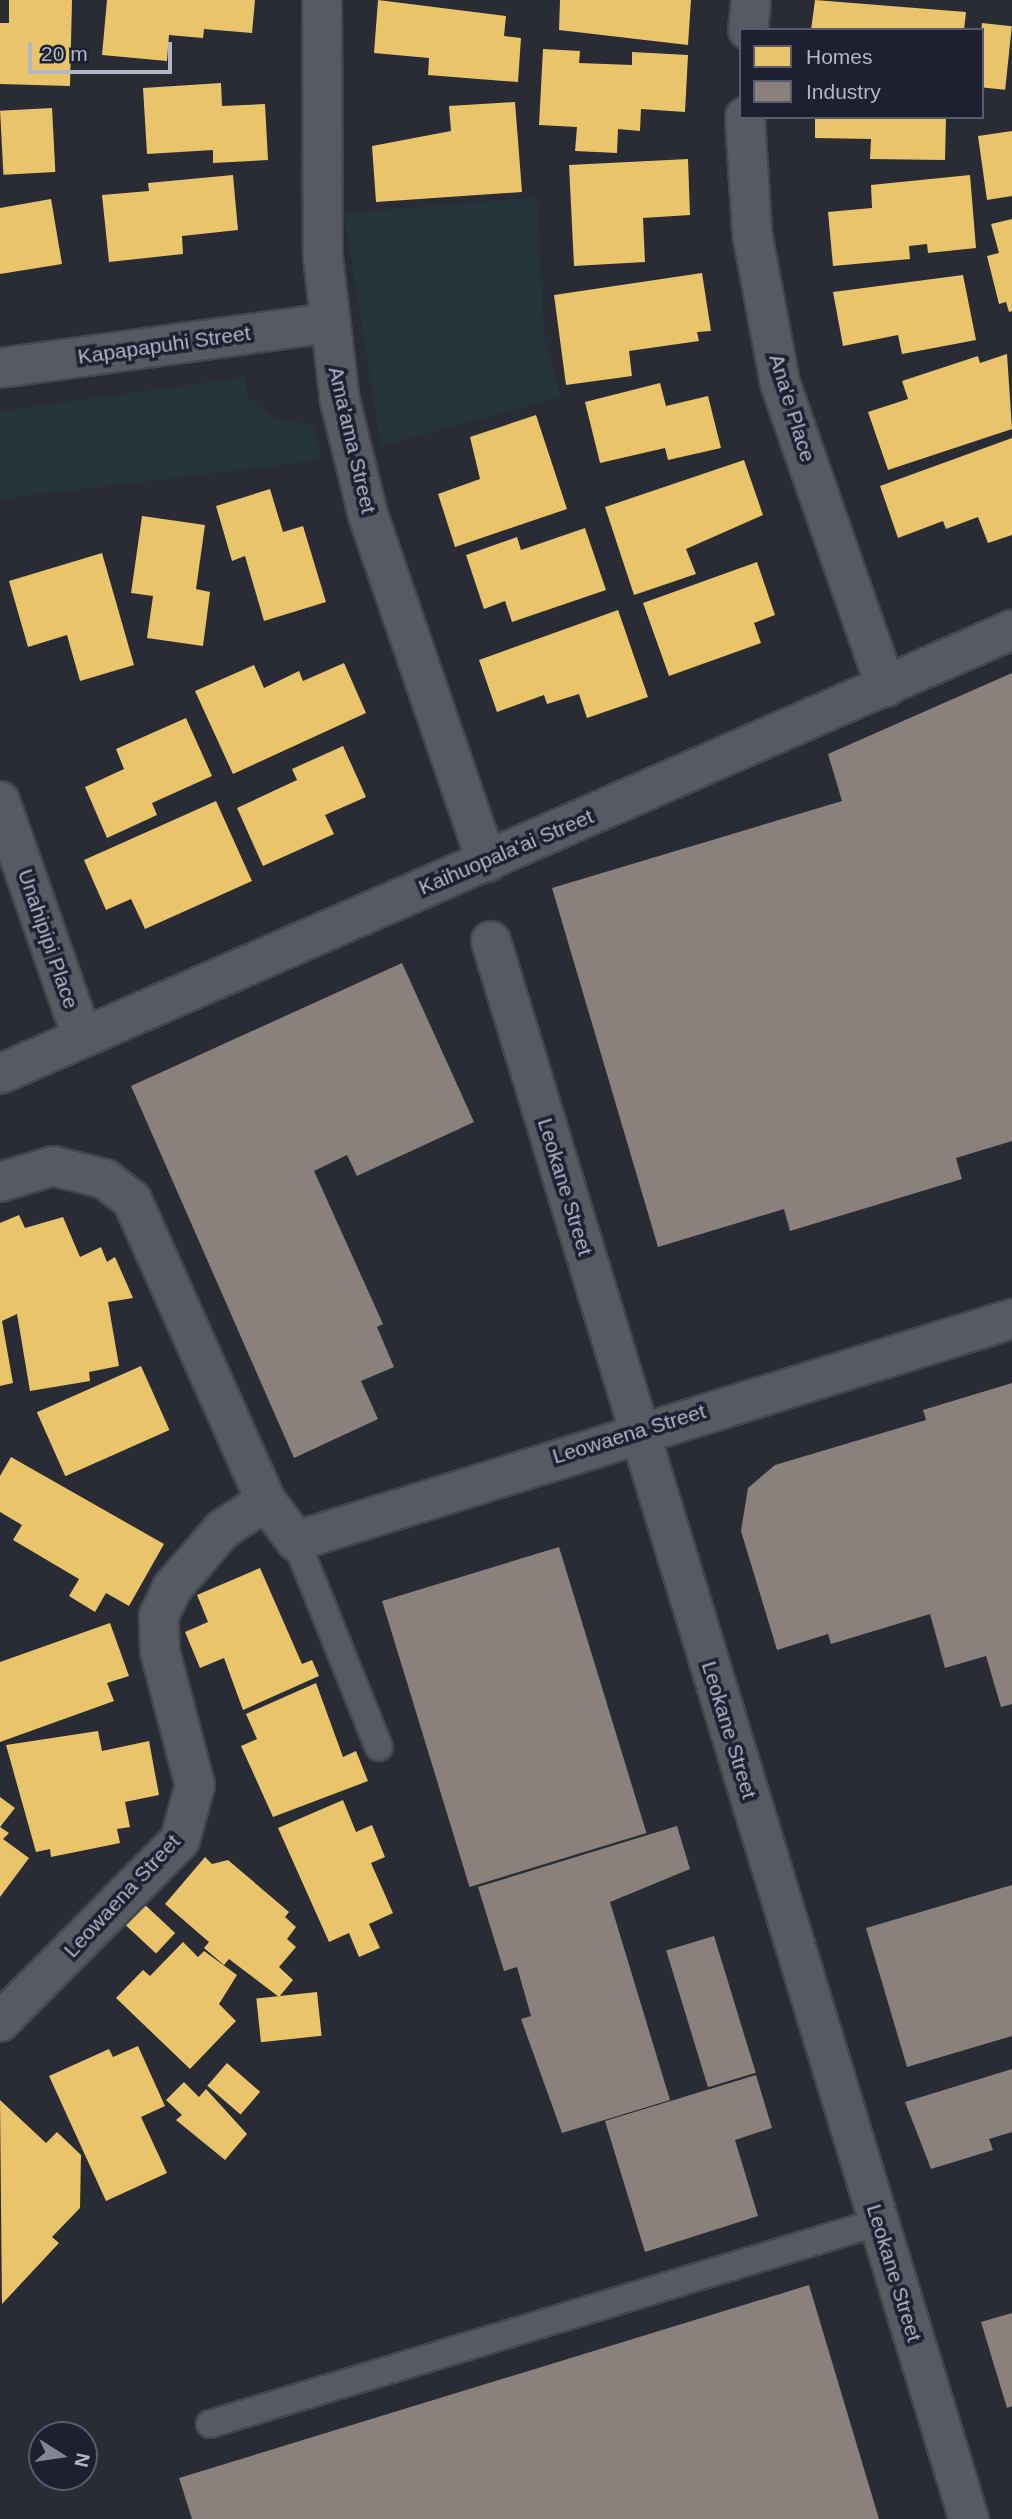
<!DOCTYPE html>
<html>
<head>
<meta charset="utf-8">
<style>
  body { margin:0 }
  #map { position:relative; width:1012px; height:2519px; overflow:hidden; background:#292c35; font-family:Helvetica,sans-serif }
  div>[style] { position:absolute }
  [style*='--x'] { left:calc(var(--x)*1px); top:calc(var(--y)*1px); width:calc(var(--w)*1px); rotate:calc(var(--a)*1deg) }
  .green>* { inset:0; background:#26343b }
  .homes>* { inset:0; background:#e9c46a; transform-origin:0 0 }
  .industry>* { inset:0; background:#8a817c; transform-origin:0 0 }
  .roads { filter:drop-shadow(2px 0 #45474f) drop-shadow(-2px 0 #45474f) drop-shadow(0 2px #45474f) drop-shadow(0 -2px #45474f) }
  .lane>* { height:26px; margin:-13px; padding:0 13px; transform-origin:13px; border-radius:13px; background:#585a63 }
  .street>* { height:38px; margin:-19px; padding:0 19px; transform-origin:19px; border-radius:19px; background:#585a63 }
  span { translate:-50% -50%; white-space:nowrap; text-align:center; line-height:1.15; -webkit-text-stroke:7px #1c2030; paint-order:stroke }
  .street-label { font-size:21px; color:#b2b6c7 }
  .legend { position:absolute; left:739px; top:28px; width:245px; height:91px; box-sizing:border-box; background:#1c2030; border:2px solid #585c6c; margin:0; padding:9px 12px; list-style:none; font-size:21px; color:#b2b6c7 }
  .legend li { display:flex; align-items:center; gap:14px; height:35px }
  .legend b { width:35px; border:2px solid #585c6c }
  .north { position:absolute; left:28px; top:2421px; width:70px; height:70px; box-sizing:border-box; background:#1c2030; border:2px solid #585c6c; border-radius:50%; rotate:102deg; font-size:19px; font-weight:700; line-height:28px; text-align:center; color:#b2b6c7 }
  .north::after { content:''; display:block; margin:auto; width:24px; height:32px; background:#828694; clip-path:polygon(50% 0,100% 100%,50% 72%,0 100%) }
  .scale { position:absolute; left:28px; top:42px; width:144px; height:32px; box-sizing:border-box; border:4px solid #b2b6c7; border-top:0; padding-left:9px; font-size:21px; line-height:24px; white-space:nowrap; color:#b2b6c7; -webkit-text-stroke:5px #1c2030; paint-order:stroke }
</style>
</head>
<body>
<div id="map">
  <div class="green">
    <div style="clip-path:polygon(537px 197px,544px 336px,561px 397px,381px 446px,344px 213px)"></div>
    <div style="clip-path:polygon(246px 377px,247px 397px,273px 417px,313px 426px,322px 460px,0 499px,0 411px)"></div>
  </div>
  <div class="homes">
    <div style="clip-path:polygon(9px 0,72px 0,70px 86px,0 84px,0 23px,9px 23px)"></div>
    <div style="clip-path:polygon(107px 0,255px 0,252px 33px,204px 29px,203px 38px,169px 35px,167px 61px,102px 55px)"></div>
    <div style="clip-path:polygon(378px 0,506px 16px,504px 36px,521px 38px,518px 82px,428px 75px,429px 58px,374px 53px)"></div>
    <div style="clip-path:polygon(560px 0,691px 0,688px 45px,559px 30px)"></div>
    <div style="clip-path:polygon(815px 0,966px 12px,964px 30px,811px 30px)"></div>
    <div style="left:982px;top:23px;width:30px;height:64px;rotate:6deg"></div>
    <div style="clip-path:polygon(543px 49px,580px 51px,579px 63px,632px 65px,632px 52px,688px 55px,685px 112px,641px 109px,640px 131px,618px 129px,617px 153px,575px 151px,577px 127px,539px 125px)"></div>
    <div style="clip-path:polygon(221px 83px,222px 106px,265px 104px,268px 160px,213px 163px,213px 150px,147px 154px,143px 88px)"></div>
    <div style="clip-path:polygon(515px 102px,522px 192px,376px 202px,372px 146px,451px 131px,449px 106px)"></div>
    <div style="left:52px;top:108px;width:64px;height:52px;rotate:87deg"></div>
    <div style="clip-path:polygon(815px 117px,946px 117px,945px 160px,870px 159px,871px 139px,815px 138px)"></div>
    <div style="clip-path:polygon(1012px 131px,1012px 196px,987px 200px,978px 136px)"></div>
    <div style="clip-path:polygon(688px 159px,690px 215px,643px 218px,645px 262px,574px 266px,569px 165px)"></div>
    <div style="clip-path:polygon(233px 175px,238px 230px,182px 236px,183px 254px,109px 262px,102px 195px,149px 191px,148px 183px)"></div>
    <div style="clip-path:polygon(970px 175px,976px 248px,928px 253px,927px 244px,909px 246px,910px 259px,833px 266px,828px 212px,872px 208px,871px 185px)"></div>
    <div style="clip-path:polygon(51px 199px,62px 264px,0 274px,0 208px)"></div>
    <div style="clip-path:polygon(1012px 219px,1012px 311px,1009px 312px,1006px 302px,999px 304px,987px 256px,999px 253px,991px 224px)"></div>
    <div style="clip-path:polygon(702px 273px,711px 331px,697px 332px,699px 341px,629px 351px,632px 376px,566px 385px,554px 295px)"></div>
    <div style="clip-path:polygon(963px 275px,976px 340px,902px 354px,898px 335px,843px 346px,833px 292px)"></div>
    <div style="clip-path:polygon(1007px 354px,1012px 429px,888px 470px,868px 412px,908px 399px,902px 381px,978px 356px,980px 363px)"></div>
    <div style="clip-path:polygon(660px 383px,666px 406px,708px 396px,721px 448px,668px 460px,665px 448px,600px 463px,585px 402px)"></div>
    <div style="clip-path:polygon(536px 415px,567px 509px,455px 547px,438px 494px,480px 479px,470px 437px)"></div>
    <div style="clip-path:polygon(1012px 438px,1012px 535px,988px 543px,978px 517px,946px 529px,943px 521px,898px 538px,880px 486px)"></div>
    <div style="clip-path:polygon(744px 460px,763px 515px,686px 549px,696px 574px,634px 595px,605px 507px)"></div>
    <div style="clip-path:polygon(270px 489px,283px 532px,303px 526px,326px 602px,264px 621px,245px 556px,232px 561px,216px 506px)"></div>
    <div style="clip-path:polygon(142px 516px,205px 525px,196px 589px,210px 592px,203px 646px,147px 638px,153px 596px,131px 593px)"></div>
    <div style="clip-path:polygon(585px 528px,606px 590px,512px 622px,505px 601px,484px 609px,466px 555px,517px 537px,521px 550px)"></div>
    <div style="clip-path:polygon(102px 553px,134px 665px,80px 681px,67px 635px,28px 647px,9px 581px)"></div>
    <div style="clip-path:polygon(757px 562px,775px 615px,754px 623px,761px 643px,669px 676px,643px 603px)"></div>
    <div style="clip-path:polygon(618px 610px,648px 697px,587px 718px,579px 694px,547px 704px,544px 695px,497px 712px,479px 660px)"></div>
    <div style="clip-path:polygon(344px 663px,366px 713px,233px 774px,195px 691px,254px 665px,264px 688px,299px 671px,303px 681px)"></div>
    <div style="clip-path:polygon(186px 718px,212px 776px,152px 803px,157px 815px,107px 838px,85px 787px,124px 769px,116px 749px)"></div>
    <div style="clip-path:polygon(343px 746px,366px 797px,325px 815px,334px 834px,263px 866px,237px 808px,297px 780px,292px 769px)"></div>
    <div style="clip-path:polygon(216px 801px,252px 881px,145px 929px,131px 899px,106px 910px,84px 860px)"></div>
    <div style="clip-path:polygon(19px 1215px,25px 1228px,63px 1217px,80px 1257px,101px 1247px,107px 1262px,115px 1257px,133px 1298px,108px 1302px,119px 1366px,89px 1372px,90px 1381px,30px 1391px,17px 1314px,2px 1321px,13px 1383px,0 1386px,0 1223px)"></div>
    <div style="left:141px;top:1366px;width:70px;height:114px;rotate:66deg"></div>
    <div style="clip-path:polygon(11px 1457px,164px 1544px,129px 1606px,106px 1593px,95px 1612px,69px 1596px,79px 1579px,13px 1540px,22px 1525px,0 1512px,0 1476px)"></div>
    <div style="clip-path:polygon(260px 1568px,302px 1664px,312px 1660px,319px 1676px,243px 1710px,224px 1658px,200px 1668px,185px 1632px,208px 1622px,197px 1595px)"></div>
    <div style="clip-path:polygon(110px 1623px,129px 1676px,107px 1683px,114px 1701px,0 1742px,0 1662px)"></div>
    <div style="clip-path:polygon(316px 1683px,343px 1757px,356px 1751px,368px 1781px,273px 1817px,241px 1746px,257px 1739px,246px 1714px)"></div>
    <div style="clip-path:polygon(98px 1731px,102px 1751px,149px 1741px,159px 1795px,125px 1802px,130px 1827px,117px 1829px,120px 1843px,51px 1857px,50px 1849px,36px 1852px,6px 1745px)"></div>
    <div style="clip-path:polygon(0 1797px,15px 1808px,0 1827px,9px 1833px,3px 1839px,29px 1858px,0 1897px)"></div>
    <div style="clip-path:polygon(343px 1800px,356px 1832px,372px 1825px,385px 1857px,371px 1863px,393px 1913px,369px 1924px,380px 1948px,359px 1957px,349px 1933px,329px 1942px,278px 1828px)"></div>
    <div style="clip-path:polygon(205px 1857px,212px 1864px,228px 1860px,289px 1912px,285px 1917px,296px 1927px,287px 1939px,296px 1947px,279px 1967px,293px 1980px,279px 1997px,229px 1959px,224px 1965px,204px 1948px,209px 1942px,165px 1904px)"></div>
    <div style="left:143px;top:1903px;width:44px;height:28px;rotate:43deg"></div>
    <div style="clip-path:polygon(183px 1942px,198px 1957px,204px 1951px,237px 1975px,219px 2004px,236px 2021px,190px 2069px,116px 1998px,143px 1970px,150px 1976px)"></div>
    <div style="left:317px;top:1992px;width:44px;height:61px;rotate:84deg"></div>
    <div style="clip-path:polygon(138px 2046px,165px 2106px,141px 2117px,167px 2173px,106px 2201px,49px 2076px,109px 2049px,113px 2057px)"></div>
    <div style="left:227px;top:2063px;width:44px;height:30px;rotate:41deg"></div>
    <div style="clip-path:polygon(184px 2082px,199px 2097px,206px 2089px,247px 2134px,225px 2160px,176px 2120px,182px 2115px,166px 2100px)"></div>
    <div style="clip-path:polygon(0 2100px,46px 2143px,57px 2132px,81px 2155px,80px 2208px,52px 2237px,59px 2243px,2px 2304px)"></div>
  </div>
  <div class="industry">
    <div style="clip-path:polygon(1012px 673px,1012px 1141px,956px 1158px,962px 1179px,790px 1231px,784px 1209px,658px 1247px,552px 888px,842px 801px,828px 754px)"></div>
    <div style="clip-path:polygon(402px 963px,474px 1122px,357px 1176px,347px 1155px,314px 1171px,383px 1324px,377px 1327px,394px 1367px,361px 1381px,378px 1419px,294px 1458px,131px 1086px)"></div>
    <div style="clip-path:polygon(1012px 1383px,1012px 1704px,1001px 1707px,986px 1656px,945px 1668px,930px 1614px,831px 1644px,828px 1634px,777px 1650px,741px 1531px,748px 1488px,775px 1465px,926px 1420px,923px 1410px)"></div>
    <div style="left:559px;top:1547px;width:299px;height:185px;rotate:73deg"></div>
    <div style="clip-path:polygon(677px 1826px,690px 1869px,610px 1902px,670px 2100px,562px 2133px,521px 2019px,531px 2016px,517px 1967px,504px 1971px,478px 1887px)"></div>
    <div style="clip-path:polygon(1012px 1885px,1012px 2036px,907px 2067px,866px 1928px)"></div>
    <div style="left:714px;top:1936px;width:143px;height:50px;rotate:73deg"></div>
    <div style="clip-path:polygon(1012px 2069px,1012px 2132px,989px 2139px,993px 2150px,931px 2169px,905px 2102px)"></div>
    <div style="clip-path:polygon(756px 2075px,772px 2128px,735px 2140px,758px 2216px,645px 2252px,605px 2121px)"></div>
    <div style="clip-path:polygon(809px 2285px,879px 2519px,192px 2519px,179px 2478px)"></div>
    <div style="clip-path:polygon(1012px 2313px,1012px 2406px,1007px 2408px,981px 2322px)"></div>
  </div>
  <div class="roads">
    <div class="lane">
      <div style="--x:296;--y:1541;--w:222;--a:68.1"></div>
      <div style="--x:210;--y:2424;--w:699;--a:-16.8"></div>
    </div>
    <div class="street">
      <div style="--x:322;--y:0;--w:257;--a:89.8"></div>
      <div style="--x:323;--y:257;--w:145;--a:83.3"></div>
      <div style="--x:340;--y:401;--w:117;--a:76.2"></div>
      <div style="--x:368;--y:515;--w:367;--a:71.1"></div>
      <div style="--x:748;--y:30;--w:30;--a:-84"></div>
      <div style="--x:745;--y:117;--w:116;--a:86.5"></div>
      <div style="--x:752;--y:233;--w:153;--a:79.4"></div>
      <div style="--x:780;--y:383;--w:322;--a:70.8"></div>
      <div style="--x:0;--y:368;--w:330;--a:-7.8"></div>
      <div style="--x:0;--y:801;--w:250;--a:70.8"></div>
      <div style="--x:491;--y:941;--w:1649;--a:73.15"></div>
      <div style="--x:0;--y:1074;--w:1105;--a:-23.69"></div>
      <div style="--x:0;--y:1182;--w:55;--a:-16.8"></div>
      <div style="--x:53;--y:1166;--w:54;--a:14"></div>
      <div style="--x:105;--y:1179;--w:34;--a:38"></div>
      <div style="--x:132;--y:1200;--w:329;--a:66"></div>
      <div style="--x:266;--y:1501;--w:50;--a:53.1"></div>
      <div style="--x:296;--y:1541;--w:750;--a:-17.23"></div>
      <div style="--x:0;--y:2022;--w:256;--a:-45.3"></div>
      <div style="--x:180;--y:1840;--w:57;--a:-74.7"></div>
      <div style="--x:195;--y:1785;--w:138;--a:-104.7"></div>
      <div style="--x:160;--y:1652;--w:36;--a:-92"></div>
      <div style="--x:159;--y:1616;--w:31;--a:-65"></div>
      <div style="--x:172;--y:1588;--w:78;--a:-49.2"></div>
      <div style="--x:223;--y:1529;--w:51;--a:-33.1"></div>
    </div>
  </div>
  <div class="street-label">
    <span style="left:164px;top:345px;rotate:-8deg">Kapapapuhi Street</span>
    <span style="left:792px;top:408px;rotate:73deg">Ana'e Place</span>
    <span style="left:352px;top:440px;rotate:77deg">Ama'ama Street</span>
    <span style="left:506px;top:852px;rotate:-23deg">Kaihuopala'ai Street</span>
    <span style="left:48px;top:939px;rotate:71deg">Unahipipi Place</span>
    <span style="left:565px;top:1187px;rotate:73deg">Leokane Street</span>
    <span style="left:629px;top:1434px;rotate:-17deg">Leowaena Street</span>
    <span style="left:729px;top:1730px;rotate:73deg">Leokane Street</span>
    <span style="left:122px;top:1896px;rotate:-47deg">Leowaena Street</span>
    <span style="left:894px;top:2273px;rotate:73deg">Leokane Street</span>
  </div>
  <ul class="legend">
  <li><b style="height:19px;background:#e9c46a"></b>Homes</li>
  <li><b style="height:19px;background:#8a817c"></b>Industry</li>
  </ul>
  <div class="north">N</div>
  <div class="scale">20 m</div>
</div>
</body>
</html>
